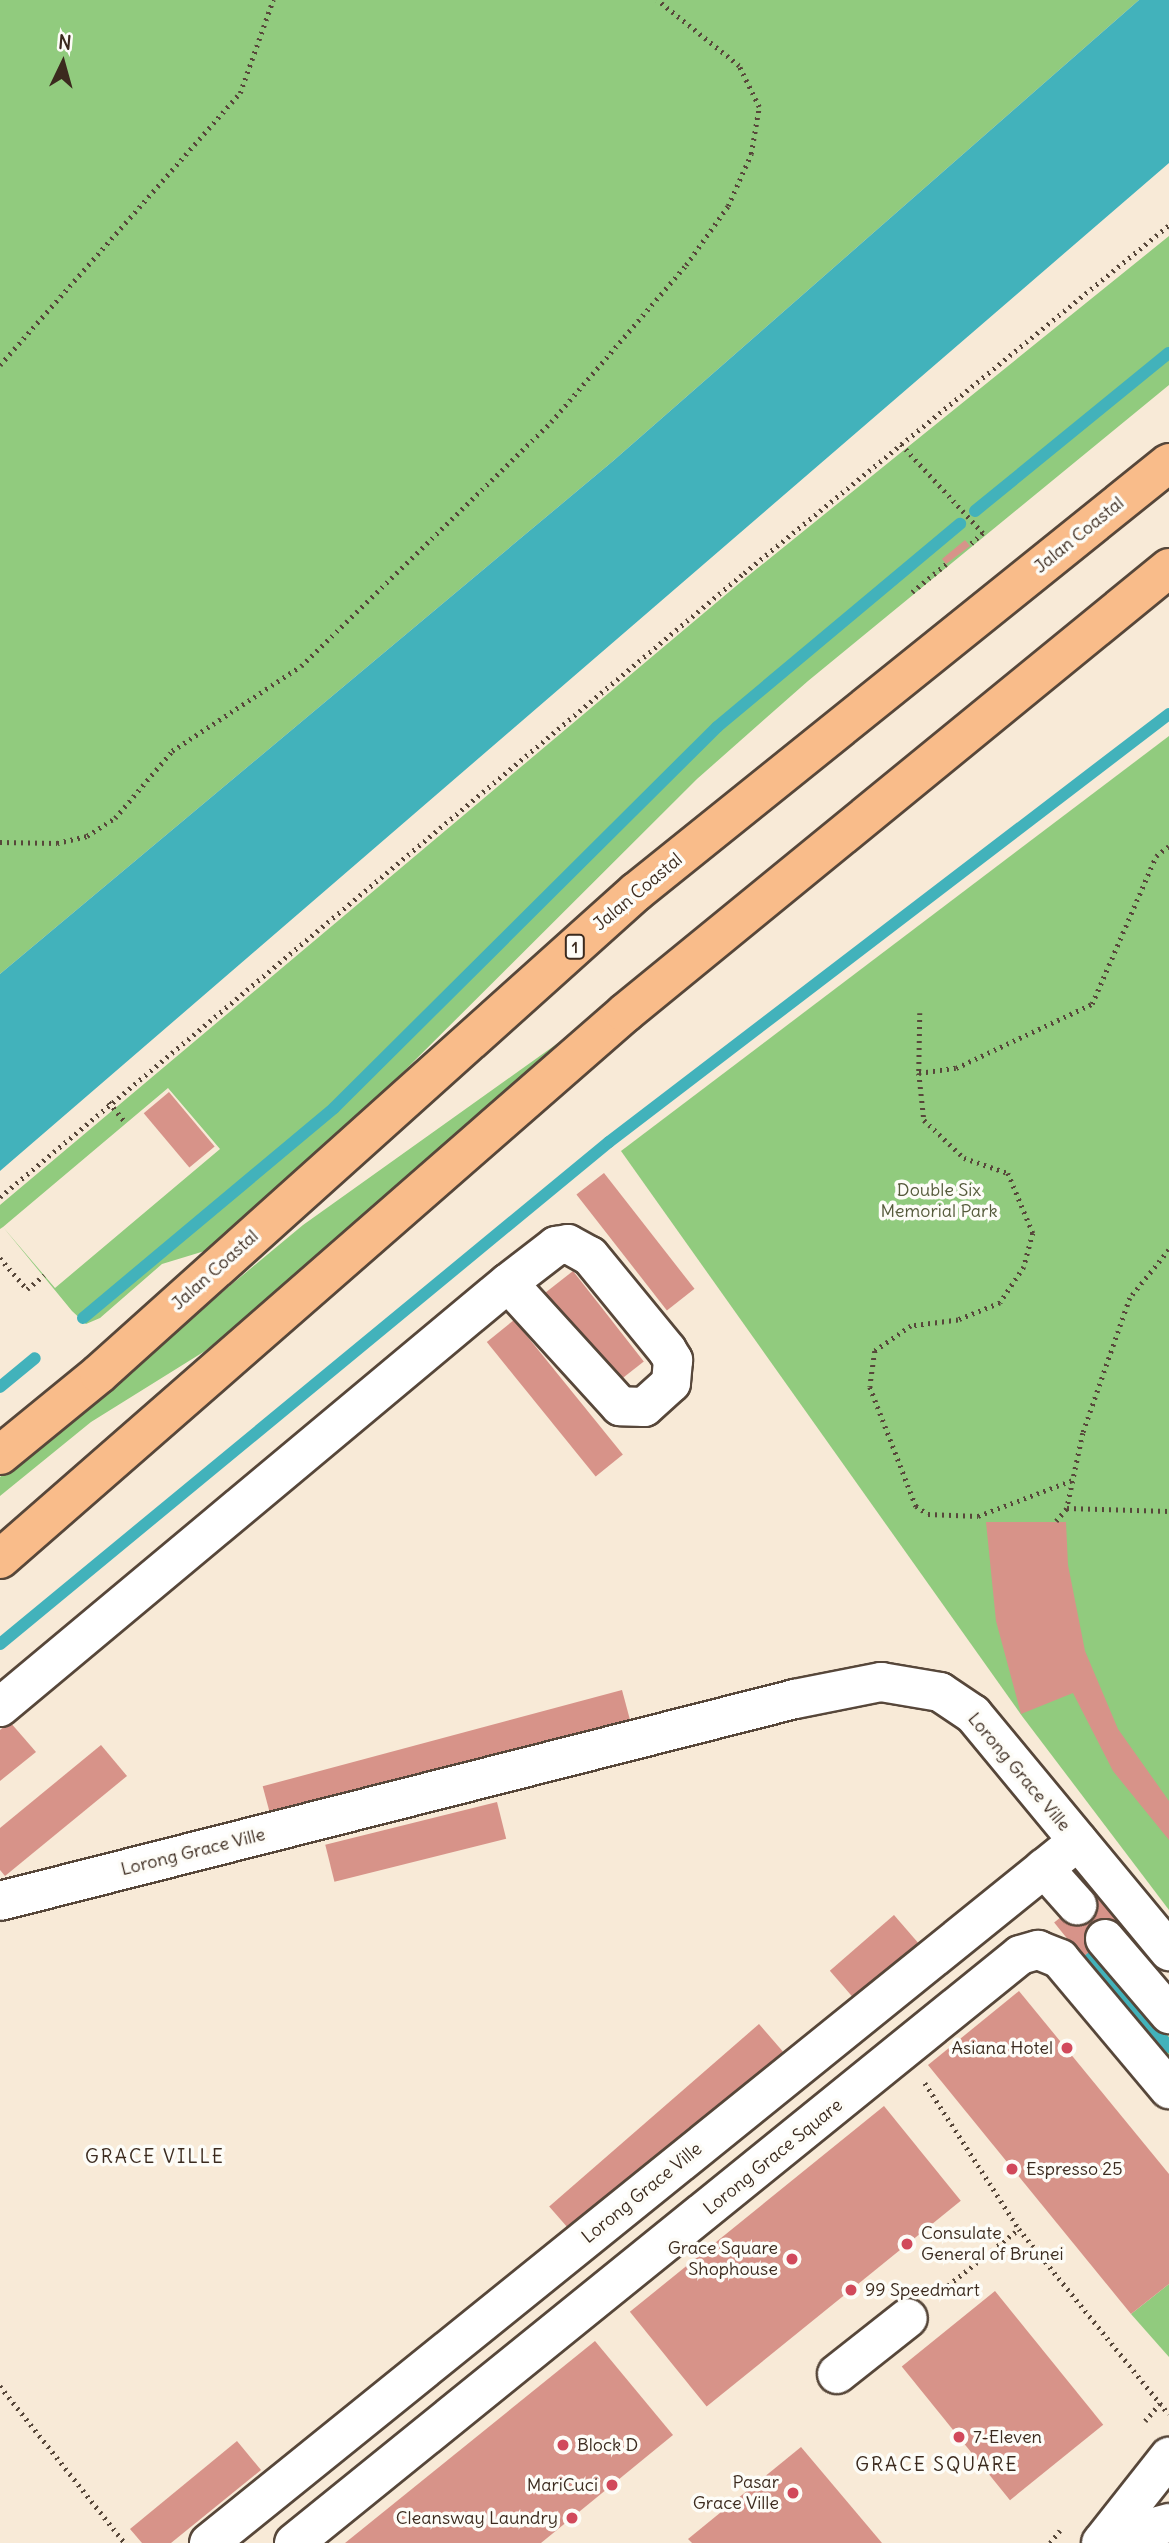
<!DOCTYPE html>
<html>
<head>
<meta charset="utf-8">
<style>
  body { margin:0 }
  #map { position:relative; width:1169px; height:2543px; overflow:hidden; background:#f8ead7; font-family:Delius,sans-serif }
  div>[style] { position:absolute }
  [style*='--x'] { left:calc(var(--x)*1px); top:calc(var(--y)*1px); width:calc(var(--w)*1px); rotate:calc(var(--a)*1deg) }
  .green>* { inset:0; background:#91cb7e }
  .water>* { inset:0; background:#42b2bb }
  .stream>* { height:12px; margin:-6px; padding:0 6px; transform-origin:6px; border-radius:6px; background:#42b2bb }
  .building>* { inset:0; background:#d79389; transform-origin:0 0 }
  .path>* { height:4.5px; margin-top:-2.25px; transform-origin:0; background:repeating-linear-gradient(90deg,#57473a 0 2px,transparent 0 7px) }
  .roads { filter:drop-shadow(2px 0 #57473a) drop-shadow(-2px 0 #57473a) drop-shadow(0 2px #57473a) drop-shadow(0 -2px #57473a) }
  .minor>* { height:38px; margin:-19px; padding:0 19px; transform-origin:19px; border-radius:19px; background:#fff }
  .highway>* { height:38px; margin:-19px; padding:0 19px; transform-origin:19px; border-radius:19px; background:#f9bc8a }
  .dots>* { width:19px; height:19px; translate:-50% -50%; box-sizing:border-box; border:4px solid #fdfcf7; border-radius:50% }
  span { translate:-50% -50%; white-space:nowrap; text-align:center; line-height:1.15; -webkit-text-stroke:7px #fdfcf7; paint-order:stroke }
  .shield-label span { padding:2px 5px; background:#fdfcf7; border:2px solid; border-radius:5px; -webkit-text-stroke-width:0 }
  .shield-label { font-size:16px; color:#3b2a1e; font-weight:700 }
  .street-label { font-size:18px; color:#3b2a1e }
  .park-label { font-size:18px; color:#555a3b }
  .poi-label { font-size:18px; color:#3b2a1e }
  .right { translate:-100% -50%; text-align:right }
  .left { translate:0 -50%; text-align:left }
  .neighbourhood-label { font-size:19px; color:#3b2a1e; letter-spacing:2px }
  .north { position:absolute; left:28px; top:28px; width:70px; height:70px; -webkit-text-stroke:5px #fdfcf7; paint-order:stroke; rotate:5deg; font-size:19px; font-weight:700; line-height:28px; text-align:center; color:#3b2a1e }
  .north::after { content:''; display:block; margin:auto; width:24px; height:32px; background:#3b2a1e; clip-path:polygon(50% 0,100% 100%,50% 72%,0 100%) }
</style>
</head>
<body>
<div id="map">
  <div class="green">
    <div style="clip-path:polygon(0 0,1139px 0,613px 461px,0 974px)"></div>
    <div style="clip-path:polygon(evenodd,1169px 236px,1169px 385px,808px 681px,697px 779px,348px 1127px,208px 1250px,162px 1264px,100px 1318px,86px 1324px,72px 1311px,3px 1227px,0 1229px,0 1205px,748px 576px,1169px 236px,168px 1088px,220px 1149px,55px 1288px,3px 1227px,168px 1088px)"></div>
    <div style="clip-path:polygon(1169px 736px,1169px 1910px,1022px 1716px,621px 1151px)"></div>
    <div style="clip-path:polygon(820px 856px,205px 1351px,91px 1422px,0 1496px,0 1477px,303px 1225px)"></div>
    <div style="clip-path:polygon(1158px 2024px,1169px 2037px,1169px 2066px,1143px 2036px)"></div>
    <div style="clip-path:polygon(1169px 2284px,1169px 2357px,1131px 2314px)"></div>
  </div>
  <div class="water">
    <div style="clip-path:polygon(1139px 0,1169px 0,1169px 163px,0 1171px,0 974px,613px 461px)"></div>
  </div>
  <div class="stream">
    <div style="--x:975;--y:511;--w:250;--a:-39.2"></div>
    <div style="--x:83;--y:1318;--w:327;--a:-39.9"></div>
    <div style="--x:334;--y:1108;--w:540;--a:-44.85"></div>
    <div style="--x:717;--y:727;--w:317;--a:-39.9"></div>
    <div style="--x:0;--y:1387;--w:45;--a:-39.6"></div>
    <div style="--x:0;--y:1644;--w:789;--a:-39.5"></div>
    <div style="--x:609;--y:1142;--w:705;--a:-37.39"></div>
    <div style="--x:1088;--y:1952;--w:125;--a:49.5"></div>
  </div>
  <div class="building">
    <div style="clip-path:polygon(965px 540px,970px 546px,946px 564px,942px 559px)"></div>
    <div style="left:169px;top:1092px;width:71px;height:33px;rotate:50deg"></div>
    <div style="left:604px;top:1173px;width:147px;height:35px;rotate:52deg"></div>
    <div style="left:573px;top:1271px;width:115px;height:36px;rotate:52deg"></div>
    <div style="left:514px;top:1320px;width:173px;height:35px;rotate:51deg"></div>
    <div style="clip-path:polygon(986px 1522px,1066px 1522px,1068px 1565px,1085px 1651px,1118px 1729px,1169px 1801px,1169px 1840px,1113px 1771px,1073px 1693px,1021px 1714px,996px 1621px)"></div>
    <div style="left:622px;top:1690px;width:39px;height:372px;rotate:75deg"></div>
    <div style="clip-path:polygon(10px 1722px,36px 1752px,0 1781px,0 1730px)"></div>
    <div style="clip-path:polygon(101px 1745px,127px 1776px,5px 1876px,0 1870px,0 1828px)"></div>
    <div style="left:497px;top:1802px;width:38px;height:177px;rotate:76deg"></div>
    <div style="left:1093px;top:1891px;width:45px;height:50px;rotate:51deg"></div>
    <div style="left:894px;top:1915px;width:37px;height:85px;rotate:49deg"></div>
    <div style="clip-path:polygon(1019px 1991px,1169px 2174px,1169px 2284px,1131px 2314px,928px 2065px)"></div>
    <div style="left:759px;top:2024px;width:37px;height:278px;rotate:49deg"></div>
    <div style="left:884px;top:2106px;width:122px;height:327px;rotate:51deg"></div>
    <div style="left:995px;top:2291px;width:172px;height:120px;rotate:51deg"></div>
    <div style="clip-path:polygon(595px 2341px,673px 2435px,541px 2543px,345px 2543px)"></div>
    <div style="clip-path:polygon(237px 2441px,261px 2470px,171px 2543px,142px 2543px,130px 2529px)"></div>
    <div style="clip-path:polygon(801px 2447px,882px 2543px,692px 2543px,688px 2539px)"></div>
  </div>
  <div class="path">
    <div style="--x:0;--y:365;--w:363;--a:-48.6"></div>
    <div style="--x:240;--y:93;--w:99;--a:-70.5"></div>
    <div style="--x:901;--y:444;--w:121;--a:47.3"></div>
    <div style="--x:983;--y:533;--w:18;--a:137"></div>
    <div style="--x:912;--y:592;--w:44;--a:-39.5"></div>
    <div style="--x:0;--y:842;--w:57;--a:1"></div>
    <div style="--x:57;--y:843;--w:31;--a:-13"></div>
    <div style="--x:87;--y:836;--w:33;--a:-33"></div>
    <div style="--x:115;--y:818;--w:88;--a:-49.6"></div>
    <div style="--x:172;--y:751;--w:154;--a:-33.4"></div>
    <div style="--x:301;--y:666;--w:349;--a:-44.3"></div>
    <div style="--x:551;--y:422;--w:207;--a:-49.3"></div>
    <div style="--x:686;--y:265;--w:72;--a:-54.6"></div>
    <div style="--x:728;--y:206;--w:57;--a:-66.1"></div>
    <div style="--x:751;--y:154;--w:48;--a:-80.3"></div>
    <div style="--x:759;--y:107;--w:46;--a:-116"></div>
    <div style="--x:739;--y:66;--w:105;--a:-141.2"></div>
    <div style="--x:920;--y:1013;--w:60;--a:91"></div>
    <div style="--x:919;--y:1073;--w:37;--a:-8"></div>
    <div style="--x:956;--y:1068;--w:150;--a:-25.2"></div>
    <div style="--x:1092;--y:1004;--w:161;--a:-66.6"></div>
    <div style="--x:1156;--y:856;--w:16;--a:-38"></div>
    <div style="--x:919;--y:1073;--w:47;--a:83.9"></div>
    <div style="--x:924;--y:1120;--w:55;--a:43.5"></div>
    <div style="--x:964;--y:1158;--w:46;--a:18.8"></div>
    <div style="--x:1008;--y:1173;--w:65;--a:67.4"></div>
    <div style="--x:1033;--y:1233;--w:35;--a:105"></div>
    <div style="--x:1024;--y:1267;--w:43;--a:123.7"></div>
    <div style="--x:1000;--y:1303;--w:45;--a:158"></div>
    <div style="--x:958;--y:1320;--w:47;--a:172.7"></div>
    <div style="--x:911;--y:1326;--w:44;--a:145.2"></div>
    <div style="--x:875;--y:1351;--w:36;--a:98"></div>
    <div style="--x:870;--y:1387;--w:128;--a:68.9"></div>
    <div style="--x:916;--y:1506;--w:14;--a:34"></div>
    <div style="--x:928;--y:1514;--w:50;--a:2.3"></div>
    <div style="--x:978;--y:1516;--w:102;--a:-20.8"></div>
    <div style="--x:109;--y:1102;--w:27;--a:51"></div>
    <div style="--x:0;--y:1197;--w:971;--a:-39.99"></div>
    <div style="--x:744;--y:573;--w:549;--a:-39.31"></div>
    <div style="--x:1169;--y:1250;--w:62;--a:129.1"></div>
    <div style="--x:1130;--y:1298;--w:143;--a:109.2"></div>
    <div style="--x:1083;--y:1433;--w:77;--a:102"></div>
    <div style="--x:1067;--y:1508;--w:102;--a:1.7"></div>
    <div style="--x:0;--y:1258;--w:41;--a:48.9"></div>
    <div style="--x:27;--y:1289;--w:22;--a:-39"></div>
    <div style="--x:1056;--y:1521;--w:17;--a:-50"></div>
    <div style="--x:925;--y:2083;--w:174;--a:57.2"></div>
    <div style="--x:1019;--y:2229;--w:238;--a:51"></div>
    <div style="--x:937;--y:2294;--w:105;--a:-38.4"></div>
    <div style="--x:0;--y:2386;--w:201;--a:51.5"></div>
    <div style="--x:1145;--y:2421;--w:23;--a:-50"></div>
    <div style="--x:1050;--y:2543;--w:16;--a:-52"></div>
  </div>
  <div class="roads">
    <div class="minor">
      <div style="--x:0;--y:1707;--w:662;--a:-39.85"></div>
      <div style="--x:508;--y:1283;--w:61;--a:-37.6"></div>
      <div style="--x:556;--y:1246;--w:12;--a:-9"></div>
      <div style="--x:568;--y:1244;--w:25;--a:29"></div>
      <div style="--x:590;--y:1256;--w:122;--a:50.7"></div>
      <div style="--x:667;--y:1350;--w:12;--a:59"></div>
      <div style="--x:673;--y:1360;--w:23;--a:95"></div>
      <div style="--x:671;--y:1383;--w:36;--a:138"></div>
      <div style="--x:644;--y:1407;--w:24;--a:-178"></div>
      <div style="--x:620;--y:1406;--w:166;--a:-132.3"></div>
      <div style="--x:1044;--y:1868;--w:50;--a:48.3"></div>
      <div style="--x:0;--y:1901;--w:820;--a:-14.26"></div>
      <div style="--x:795;--y:1699;--w:88;--a:-11.2"></div>
      <div style="--x:881;--y:1682;--w:60;--a:9.6"></div>
      <div style="--x:940;--y:1692;--w:40;--a:34"></div>
      <div style="--x:973;--y:1714;--w:308;--a:50.4"></div>
      <div style="--x:1105;--y:1939;--w:99;--a:49.5"></div>
      <div style="--x:837;--y:2374;--w:90;--a:-38.3"></div>
      <div style="--x:1103;--y:2541;--w:68;--a:-15.3"></div>
      <div style="--x:209;--y:2543;--w:1117;--a:-38.93"></div>
      <div style="--x:294;--y:2543;--w:934;--a:-39"></div>
      <div style="--x:1020;--y:1955;--w:19;--a:-16"></div>
      <div style="--x:1038;--y:1950;--w:24;--a:22"></div>
      <div style="--x:1060;--y:1959;--w:170;--a:50"></div>
      <div style="--x:1101;--y:2543;--w:110;--a:-51.7"></div>
    </div>
    <div class="highway">
      <div style="--x:0;--y:1455;--w:128;--a:-39.3"></div>
      <div style="--x:99;--y:1374;--w:722;--a:-41.91"></div>
      <div style="--x:636;--y:892;--w:684;--a:-38.83"></div>
      <div style="--x:0;--y:1559;--w:830;--a:-41.14"></div>
      <div style="--x:625;--y:1013;--w:703;--a:-39.28"></div>
    </div>
  </div>
  <div class="dots">
    <div style="left:1067px;top:2048px;background:#d1495b"></div>
    <div style="left:1012px;top:2169px;background:#d1495b"></div>
    <div style="left:907px;top:2244px;background:#d1495b"></div>
    <div style="left:792px;top:2259px;background:#d1495b"></div>
    <div style="left:851px;top:2290px;background:#d1495b"></div>
    <div style="left:959px;top:2437px;background:#d1495b"></div>
    <div style="left:563px;top:2445px;background:#d1495b"></div>
    <div style="left:612px;top:2485px;background:#d1495b"></div>
    <div style="left:793px;top:2493px;background:#d1495b"></div>
    <div style="left:572px;top:2518px;background:#d1495b"></div>
  </div>
  <div class="shield-label">
    <span style="left:575px;top:947px">1</span>
  </div>
  <div class="street-label">
    <span style="left:1079px;top:535px;rotate:-39deg">Jalan Coastal</span>
    <span style="left:638px;top:892px;rotate:-40deg">Jalan Coastal</span>
    <span style="left:215px;top:1270px;rotate:-42deg">Jalan Coastal</span>
    <span style="left:1019px;top:1772px;rotate:50deg">Lorong Grace Ville</span>
    <span style="left:193px;top:1852px;rotate:-14deg">Lorong Grace Ville</span>
    <span style="left:773px;top:2157px;rotate:-39deg">Lorong Grace Square</span>
    <span style="left:642px;top:2193px;rotate:-39deg">Lorong Grace Ville</span>
  </div>
  <div class="park-label">
    <span style="left:939px;top:1201px">Double Six<br>Memorial Park</span>
  </div>
  <div class="poi-label">
    <span class="right" style="left:1053px;top:2048px">Asiana Hotel</span>
    <span class="left" style="left:1026px;top:2169px">Espresso 25</span>
    <span class="left" style="left:921px;top:2244px">Consulate<br>General of Brunei</span>
    <span class="right" style="left:778px;top:2259px">Grace Square<br>Shophouse</span>
    <span class="left" style="left:865px;top:2290px">99 Speedmart</span>
    <span class="left" style="left:973px;top:2437px">7-Eleven</span>
    <span class="left" style="left:577px;top:2445px">Block D</span>
    <span class="right" style="left:779px;top:2493px">Pasar<br>Grace Ville</span>
    <span class="right" style="left:598px;top:2485px">MariCuci</span>
    <span class="right" style="left:558px;top:2518px">Cleansway Laundry</span>
  </div>
  <div class="neighbourhood-label">
    <span style="left:155px;top:2157px">GRACE VILLE</span>
    <span style="left:937px;top:2465px">GRACE SQUARE</span>
  </div>
  <div class="north">N</div>
</div>
</body>
</html>
